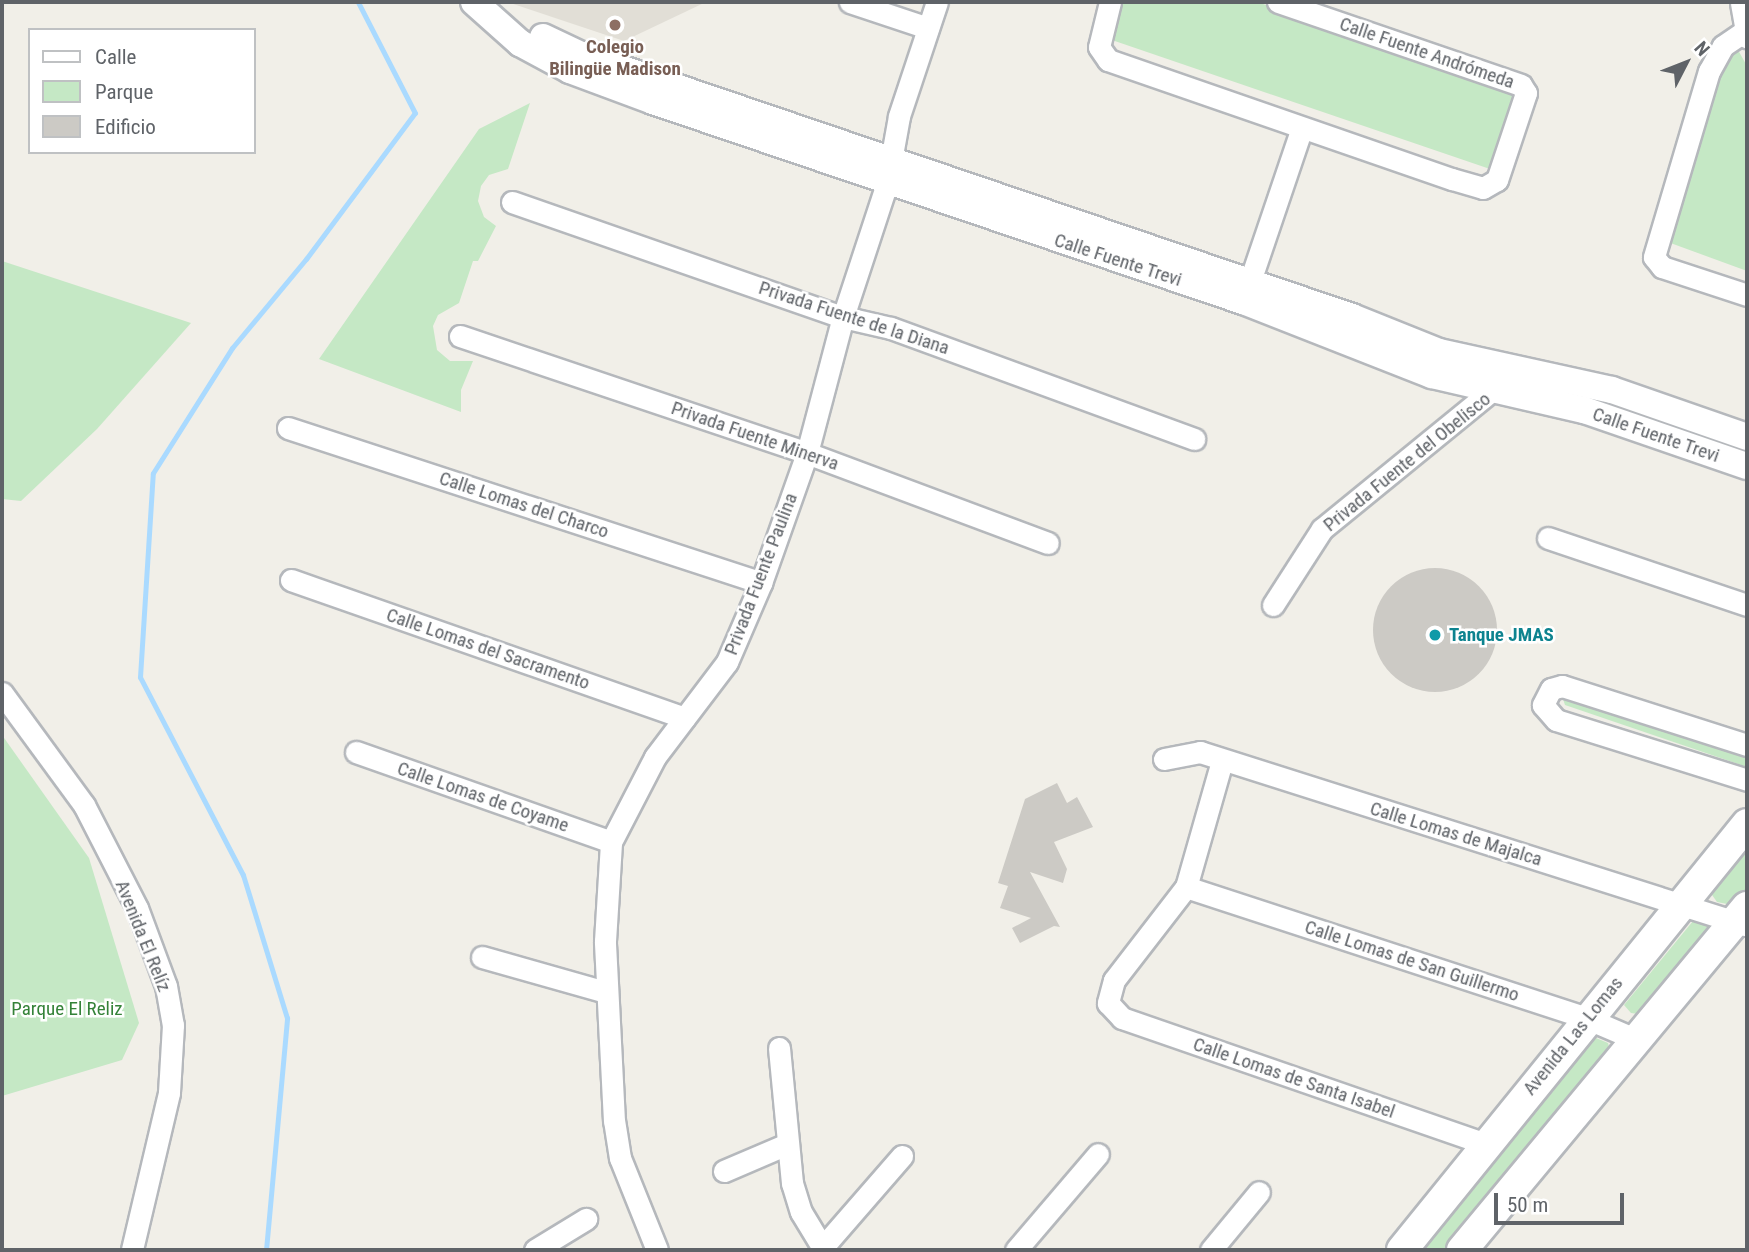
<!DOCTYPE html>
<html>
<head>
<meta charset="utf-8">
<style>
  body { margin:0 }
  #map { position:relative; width:1749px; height:1252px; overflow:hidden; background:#f1efe8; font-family:"Roboto Condensed",sans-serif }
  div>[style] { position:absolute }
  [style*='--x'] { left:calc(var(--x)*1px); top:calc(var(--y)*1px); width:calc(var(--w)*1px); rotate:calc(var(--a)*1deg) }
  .education>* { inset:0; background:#e1ded6 }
  .green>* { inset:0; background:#c5e8c5 }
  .stream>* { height:5px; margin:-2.5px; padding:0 2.5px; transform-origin:2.5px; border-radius:2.5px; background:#aadaff }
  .building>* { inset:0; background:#cccac5 }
  .round { border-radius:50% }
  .roads { filter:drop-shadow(2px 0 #b5b8bc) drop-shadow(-2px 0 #b5b8bc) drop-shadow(0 2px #b5b8bc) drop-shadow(0 -2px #b5b8bc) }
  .minor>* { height:21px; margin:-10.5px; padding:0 10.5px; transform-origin:10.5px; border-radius:10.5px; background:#fff }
  .tertiary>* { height:26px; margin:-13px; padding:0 13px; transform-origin:13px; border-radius:13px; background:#fff }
  .secondary>* { height:30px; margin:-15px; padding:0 15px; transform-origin:15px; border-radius:15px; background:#fff }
  .dots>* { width:19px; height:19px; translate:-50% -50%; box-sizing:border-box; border:4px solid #fff; border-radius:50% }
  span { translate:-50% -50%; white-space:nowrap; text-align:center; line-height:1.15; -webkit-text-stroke:5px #fff; paint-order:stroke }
  .education-label { font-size:19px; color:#785e54; font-weight:700 }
  .street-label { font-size:19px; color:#5f6368 }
  .culture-label { font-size:19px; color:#0d838f; font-weight:700 }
  .left { translate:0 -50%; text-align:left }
  .park-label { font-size:19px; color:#348238 }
  .frame { position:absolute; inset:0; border:4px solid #5f6368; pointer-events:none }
  .legend { position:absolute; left:28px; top:28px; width:228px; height:126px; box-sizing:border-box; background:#fff; border:2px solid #bfc1c3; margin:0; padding:9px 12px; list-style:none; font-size:21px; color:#5f6368 }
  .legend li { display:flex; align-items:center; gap:14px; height:35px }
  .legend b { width:35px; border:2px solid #bfc1c3 }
  .north { position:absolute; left:1651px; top:28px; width:70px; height:70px; -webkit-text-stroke:5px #fff; paint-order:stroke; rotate:48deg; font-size:19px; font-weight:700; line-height:28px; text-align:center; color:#5f6368 }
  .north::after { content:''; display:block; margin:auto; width:24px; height:32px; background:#5f6368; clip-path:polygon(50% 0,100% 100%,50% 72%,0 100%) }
  .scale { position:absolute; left:1494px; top:1193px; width:130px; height:32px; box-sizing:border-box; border:4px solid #5f6368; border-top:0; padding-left:9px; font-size:21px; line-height:24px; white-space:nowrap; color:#5f6368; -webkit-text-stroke:5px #fff; paint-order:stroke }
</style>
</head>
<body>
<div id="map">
  <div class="education">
    <div style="clip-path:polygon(507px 2px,706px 2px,624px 41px)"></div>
  </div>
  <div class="green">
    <div style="clip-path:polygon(1116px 2px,1257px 2px,1491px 80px,1515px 92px,1515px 101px,1490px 169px,1106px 38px)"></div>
    <div style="clip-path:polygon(1738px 50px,1747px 66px,1747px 271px,1665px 241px,1662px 226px,1726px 55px)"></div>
    <div style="clip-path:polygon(530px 103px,508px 169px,489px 175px,481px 186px,478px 201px,484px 217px,496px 226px,478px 261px,473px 261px,459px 303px,438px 315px,433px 326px,437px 350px,450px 361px,473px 361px,461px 390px,461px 412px,319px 359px,479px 129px)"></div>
    <div style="clip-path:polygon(2px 261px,191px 323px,97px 429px,21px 501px,2px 499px)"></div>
    <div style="clip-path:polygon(1562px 696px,1747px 753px,1747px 767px,1565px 705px)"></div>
    <div style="clip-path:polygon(2px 735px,89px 858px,139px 1023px,122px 1060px,2px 1096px)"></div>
    <div style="clip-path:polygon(1747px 848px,1747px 891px,1732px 905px,1717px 902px,1710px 892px)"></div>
    <div style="clip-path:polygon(1700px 920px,1712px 930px,1645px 1015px,1631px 1013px,1624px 1005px,1693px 921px)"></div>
    <div style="clip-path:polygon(1596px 1038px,1608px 1043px,1610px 1051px,1452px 1250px,1418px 1250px,1587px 1041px)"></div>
  </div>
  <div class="stream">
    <div style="--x:266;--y:1250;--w:233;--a:-84.8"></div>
    <div style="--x:287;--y:1018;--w:150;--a:-107.1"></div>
    <div style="--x:243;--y:875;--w:223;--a:-117.5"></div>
    <div style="--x:140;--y:677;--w:204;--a:-86.4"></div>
    <div style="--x:153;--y:473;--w:148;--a:-57.7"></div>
    <div style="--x:232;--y:348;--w:116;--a:-50.3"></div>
    <div style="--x:306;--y:259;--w:182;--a:-53.3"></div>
    <div style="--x:415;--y:113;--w:125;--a:-117.2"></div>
  </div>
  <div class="building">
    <div class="round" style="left:1373px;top:568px;width:124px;height:124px"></div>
    <div style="clip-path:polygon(1057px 783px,1067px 803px,1077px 797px,1093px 827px,1054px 842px,1067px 869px,1063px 883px,1030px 872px,1060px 927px,1054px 926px,1020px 943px,1012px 928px,1031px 918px,1000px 908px,1008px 886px,998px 883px,1025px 799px)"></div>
  </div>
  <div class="roads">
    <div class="minor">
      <div style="--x:850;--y:2;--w:82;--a:18.4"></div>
      <div style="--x:1110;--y:2;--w:46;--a:103.7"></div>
      <div style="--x:1099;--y:47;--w:16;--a:55"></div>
      <div style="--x:1108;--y:60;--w:364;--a:19.1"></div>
      <div style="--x:1452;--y:179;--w:32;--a:16"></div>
      <div style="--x:1483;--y:188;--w:16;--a:-30"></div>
      <div style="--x:1497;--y:180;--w:92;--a:-71.6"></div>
      <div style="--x:1526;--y:93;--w:9;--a:-122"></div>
      <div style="--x:1521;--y:85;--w:257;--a:-161.1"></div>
      <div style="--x:1741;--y:3;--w:35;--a:80"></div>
      <div style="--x:1745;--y:31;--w:27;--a:146"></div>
      <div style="--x:1723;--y:46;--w:29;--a:119"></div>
      <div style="--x:1709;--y:71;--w:194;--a:106.5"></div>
      <div style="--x:1654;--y:257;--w:13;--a:51"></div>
      <div style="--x:1662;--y:267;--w:89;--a:18.2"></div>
      <div style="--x:512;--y:202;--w:350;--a:19.2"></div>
      <div style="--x:843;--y:317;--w:49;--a:12.9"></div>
      <div style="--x:891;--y:328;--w:323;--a:20.1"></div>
      <div style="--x:1245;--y:296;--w:177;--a:-71.3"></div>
      <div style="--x:460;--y:336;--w:366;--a:18.6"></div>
      <div style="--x:807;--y:453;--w:257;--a:20.5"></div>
      <div style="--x:288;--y:428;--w:498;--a:18.1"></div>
      <div style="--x:1548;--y:538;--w:210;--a:18.6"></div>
      <div style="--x:291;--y:580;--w:417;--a:19.3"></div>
      <div style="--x:1273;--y:605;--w:90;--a:-57.2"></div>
      <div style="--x:1322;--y:529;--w:236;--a:-39.2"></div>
      <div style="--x:2;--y:693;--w:139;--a:53.8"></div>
      <div style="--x:84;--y:805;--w:116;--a:62.8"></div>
      <div style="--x:137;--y:908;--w:83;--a:69.6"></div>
      <div style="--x:166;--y:986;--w:40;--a:80"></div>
      <div style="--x:173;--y:1025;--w:68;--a:93.4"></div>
      <div style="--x:169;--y:1093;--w:161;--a:103.3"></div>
      <div style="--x:1747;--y:745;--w:194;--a:-162.3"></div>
      <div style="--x:1562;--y:686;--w:11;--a:165"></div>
      <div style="--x:1551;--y:689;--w:18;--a:117"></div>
      <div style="--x:1543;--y:705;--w:20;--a:49"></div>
      <div style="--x:1556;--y:720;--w:200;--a:17.4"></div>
      <div style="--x:356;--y:752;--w:270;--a:19.4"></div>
      <div style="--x:1164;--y:759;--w:37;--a:-11"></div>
      <div style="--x:1200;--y:752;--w:572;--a:17.61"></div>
      <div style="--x:1222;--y:761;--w:131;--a:105.9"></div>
      <div style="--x:1186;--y:887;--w:118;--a:127.7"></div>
      <div style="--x:1114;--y:980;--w:24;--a:105"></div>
      <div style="--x:1108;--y:1003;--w:21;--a:47"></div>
      <div style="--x:1122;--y:1018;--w:385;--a:19.1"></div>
      <div style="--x:1186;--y:887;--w:421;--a:18.1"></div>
      <div style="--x:1586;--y:1018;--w:53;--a:23.2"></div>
      <div style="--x:482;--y:957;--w:129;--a:15.8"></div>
      <div style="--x:779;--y:1048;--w:136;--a:84.5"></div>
      <div style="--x:792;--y:1183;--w:30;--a:73"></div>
      <div style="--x:801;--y:1212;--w:44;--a:58.8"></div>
      <div style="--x:724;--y:1171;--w:69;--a:-23.2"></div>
      <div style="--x:822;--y:1248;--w:122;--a:-49"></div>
      <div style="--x:535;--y:1250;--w:60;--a:-31.3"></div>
      <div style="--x:657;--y:1250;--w:99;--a:-111.9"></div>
      <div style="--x:620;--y:1158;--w:37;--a:-99"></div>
      <div style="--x:614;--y:1121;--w:180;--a:-92.9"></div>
      <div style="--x:605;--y:941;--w:99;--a:-86.5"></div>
      <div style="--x:611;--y:842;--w:96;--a:-62.6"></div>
      <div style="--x:655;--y:757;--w:119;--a:-52.8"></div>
      <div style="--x:727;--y:662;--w:86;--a:-66.7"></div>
      <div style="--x:761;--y:583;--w:138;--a:-70.5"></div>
      <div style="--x:807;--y:453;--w:141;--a:-75.2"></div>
      <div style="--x:843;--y:317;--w:141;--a:-71.8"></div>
      <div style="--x:887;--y:183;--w:68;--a:-79.8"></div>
      <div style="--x:899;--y:116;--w:120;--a:-71.6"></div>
      <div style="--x:1016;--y:1250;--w:126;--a:-49.5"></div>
      <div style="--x:1211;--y:1250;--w:75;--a:-50.4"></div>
    </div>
    <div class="tertiary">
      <div style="--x:474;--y:2;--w:62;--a:41.7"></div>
      <div style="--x:520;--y:43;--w:57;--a:28.4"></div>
      <div style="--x:570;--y:70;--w:89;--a:20.5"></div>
      <div style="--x:653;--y:101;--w:623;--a:18.73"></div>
      <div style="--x:1243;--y:301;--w:203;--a:21.4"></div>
      <div style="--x:1432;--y:375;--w:156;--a:13"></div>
      <div style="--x:1584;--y:410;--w:172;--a:19"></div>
      <div style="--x:543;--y:37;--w:42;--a:25.3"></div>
      <div style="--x:581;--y:55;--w:814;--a:18.77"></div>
      <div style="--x:1352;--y:317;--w:94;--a:21.9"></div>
      <div style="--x:1439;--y:352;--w:177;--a:12.4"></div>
      <div style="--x:1612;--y:390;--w:143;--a:19.2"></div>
    </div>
    <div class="secondary">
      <div style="--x:1402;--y:1250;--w:548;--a:-51"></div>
      <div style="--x:1462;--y:1250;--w:446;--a:-50.3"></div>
    </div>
  </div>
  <div class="dots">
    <div style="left:615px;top:25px;background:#8d6e63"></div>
    <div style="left:1435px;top:635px;background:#0f9aa8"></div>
  </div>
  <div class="education-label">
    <span style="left:615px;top:58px">Colegio<br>Bilingüe Madison</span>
  </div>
  <div class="street-label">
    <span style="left:1427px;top:53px;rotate:19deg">Calle Fuente Andrómeda</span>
    <span style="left:1118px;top:260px;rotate:18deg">Calle Fuente Trevi</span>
    <span style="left:854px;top:318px;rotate:18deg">Privada Fuente de la Diana</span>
    <span style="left:1656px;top:435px;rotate:19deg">Calle Fuente Trevi</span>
    <span style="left:755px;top:436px;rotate:19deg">Privada Fuente Minerva</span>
    <span style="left:1407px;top:462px;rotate:-39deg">Privada Fuente del Obelisco</span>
    <span style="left:524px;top:505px;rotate:18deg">Calle Lomas del Charco</span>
    <span style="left:761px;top:574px;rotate:-69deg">Privada Fuente Paulina</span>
    <span style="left:488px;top:649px;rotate:19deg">Calle Lomas del Sacramento</span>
    <span style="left:483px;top:797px;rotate:19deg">Calle Lomas de Coyame</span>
    <span style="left:1456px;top:834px;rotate:17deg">Calle Lomas de Majalca</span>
    <span style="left:143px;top:936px;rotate:68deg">Avenida El Relíz</span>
    <span style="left:1412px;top:961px;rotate:18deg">Calle Lomas de San Guillermo</span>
    <span style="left:1573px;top:1036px;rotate:-51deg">Avenida Las Lomas</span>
    <span style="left:1294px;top:1078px;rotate:19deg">Calle Lomas de Santa Isabel</span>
  </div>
  <div class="culture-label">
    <span class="left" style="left:1449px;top:635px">Tanque JMAS</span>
  </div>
  <div class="park-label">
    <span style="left:67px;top:1009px">Parque El Reliz</span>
  </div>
  <div class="frame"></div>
  <ul class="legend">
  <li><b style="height:9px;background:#fff"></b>Calle</li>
  <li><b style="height:19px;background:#c5e8c5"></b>Parque</li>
  <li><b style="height:19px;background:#cccac5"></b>Edificio</li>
  </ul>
  <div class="north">N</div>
  <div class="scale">50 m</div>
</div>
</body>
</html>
